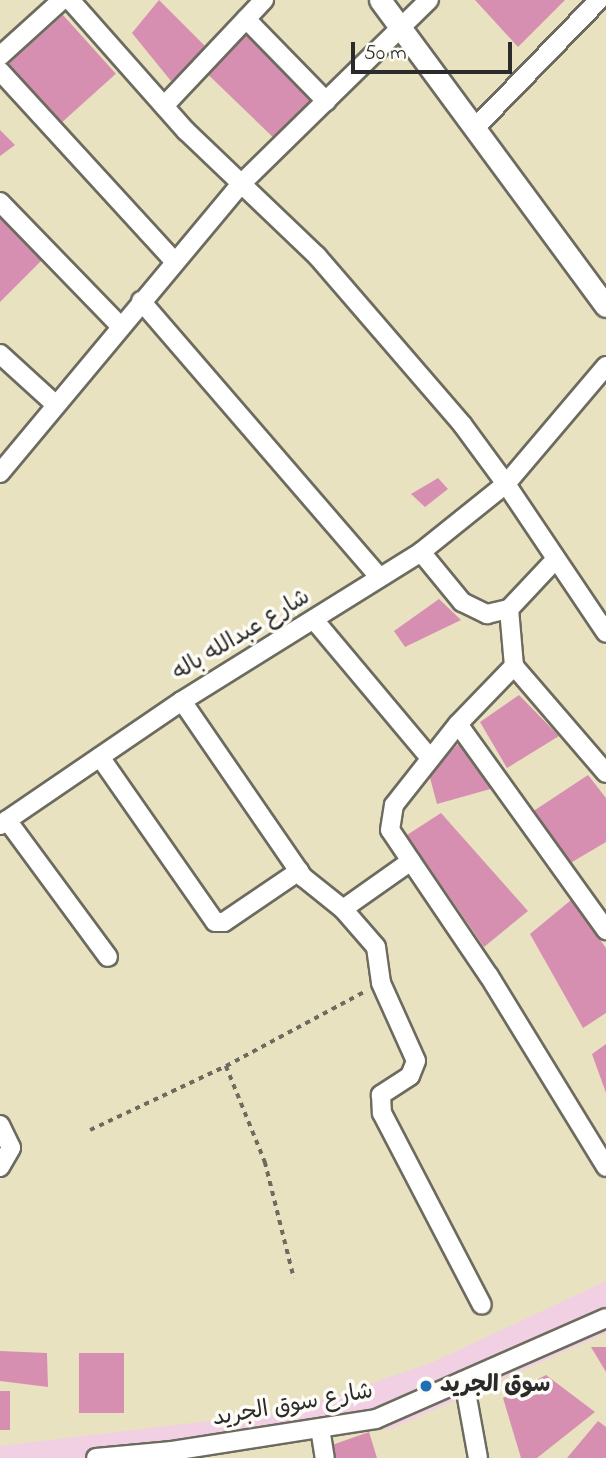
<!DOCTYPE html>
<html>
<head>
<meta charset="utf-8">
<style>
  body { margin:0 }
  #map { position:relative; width:606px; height:1458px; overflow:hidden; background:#e8e2c0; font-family:"Indie Flower","Playpen Sans Arabic",sans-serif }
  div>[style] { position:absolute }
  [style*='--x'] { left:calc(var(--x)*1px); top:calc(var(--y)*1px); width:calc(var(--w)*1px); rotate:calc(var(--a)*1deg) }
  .built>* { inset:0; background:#f1d0e3 }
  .building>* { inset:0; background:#d78fb1; transform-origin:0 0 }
  .path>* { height:3.5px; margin-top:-1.75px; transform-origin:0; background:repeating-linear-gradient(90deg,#6d6b5f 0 5px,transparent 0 10px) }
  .roads { filter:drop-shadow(2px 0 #6d6b5f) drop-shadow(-2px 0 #6d6b5f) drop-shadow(0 2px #6d6b5f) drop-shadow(0 -2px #6d6b5f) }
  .minor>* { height:18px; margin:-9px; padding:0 9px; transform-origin:9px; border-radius:9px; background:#fff }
  .tertiary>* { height:21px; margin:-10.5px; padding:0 10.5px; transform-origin:10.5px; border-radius:10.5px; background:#fff }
  .dots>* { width:19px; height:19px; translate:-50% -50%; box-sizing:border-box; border:4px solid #fdfcf7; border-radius:50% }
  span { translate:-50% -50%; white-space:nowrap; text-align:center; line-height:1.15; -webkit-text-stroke:7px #fdfcf7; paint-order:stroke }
  .street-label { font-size:23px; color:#2b2b2b }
  .poi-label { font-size:23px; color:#2b2b2b; font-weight:700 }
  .left { translate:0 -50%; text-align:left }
  .scale { position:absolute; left:351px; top:42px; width:161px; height:32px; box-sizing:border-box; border:4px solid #2b2b2b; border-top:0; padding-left:9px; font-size:21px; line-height:24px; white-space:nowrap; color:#2b2b2b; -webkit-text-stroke:5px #fdfcf7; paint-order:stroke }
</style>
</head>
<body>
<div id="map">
  <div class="built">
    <div style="clip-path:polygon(606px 1281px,606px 1333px,393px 1428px,186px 1458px,0 1458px,0 1446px,291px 1411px,433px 1362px)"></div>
  </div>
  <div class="building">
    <div style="clip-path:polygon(159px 0,207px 48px,171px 81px,132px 33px)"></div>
    <div style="clip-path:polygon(475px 0,565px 0,518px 47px)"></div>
    <div style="left:63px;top:15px;width:79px;height:74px;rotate:48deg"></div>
    <div style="left:244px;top:30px;width:98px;height:57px;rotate:44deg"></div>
    <div style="clip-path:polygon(0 130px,15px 145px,0 156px)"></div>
    <div style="clip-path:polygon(0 215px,44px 258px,0 302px)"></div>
    <div style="clip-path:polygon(438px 478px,448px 489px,425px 507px,411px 494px)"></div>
    <div style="clip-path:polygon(439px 599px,461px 620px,405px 647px,394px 631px)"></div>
    <div style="clip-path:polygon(519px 695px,559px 736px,507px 768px,480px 722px)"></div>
    <div style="clip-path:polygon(460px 742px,494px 788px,437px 804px,429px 774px)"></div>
    <div style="clip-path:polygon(588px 775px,606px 798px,606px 842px,567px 865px,532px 812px)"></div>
    <div style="clip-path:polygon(441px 813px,528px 911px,484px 947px,407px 835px)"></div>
    <div style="clip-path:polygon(571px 900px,606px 948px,606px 1013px,583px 1028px,530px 934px)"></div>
    <div style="clip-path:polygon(606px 1044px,606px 1093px,592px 1054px)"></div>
    <div style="clip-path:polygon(591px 1347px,606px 1347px,606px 1372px)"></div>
    <div style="clip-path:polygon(0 1351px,47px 1353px,48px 1387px,0 1381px)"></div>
    <div style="left:79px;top:1353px;width:45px;height:60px"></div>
    <div style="clip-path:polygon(546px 1375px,595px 1412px,537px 1458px,521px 1458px,503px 1398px)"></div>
    <div style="left:0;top:1391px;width:10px;height:39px"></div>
    <div style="clip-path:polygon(598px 1421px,606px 1427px,606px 1458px,567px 1458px)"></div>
    <div style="clip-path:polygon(369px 1432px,377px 1458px,335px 1458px,332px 1445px)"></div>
  </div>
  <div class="path">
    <div style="--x:226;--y:1066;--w:104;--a:67.9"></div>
    <div style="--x:265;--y:1162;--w:120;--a:76"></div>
    <div style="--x:90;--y:1130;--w:150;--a:-25.2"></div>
    <div style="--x:226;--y:1066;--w:157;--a:-28.2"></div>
  </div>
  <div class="roads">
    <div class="minor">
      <div style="--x:246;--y:19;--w:115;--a:45.7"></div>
      <div style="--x:0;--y:56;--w:84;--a:-42.1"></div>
      <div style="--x:0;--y:71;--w:258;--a:47.5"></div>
      <div style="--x:164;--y:106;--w:146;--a:-46.7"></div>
      <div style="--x:475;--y:128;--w:178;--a:-45.9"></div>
      <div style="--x:0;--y:202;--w:171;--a:45.9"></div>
      <div style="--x:141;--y:301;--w:364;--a:49.2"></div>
      <div style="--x:0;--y:354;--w:74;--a:42.3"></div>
      <div style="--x:606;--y:366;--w:155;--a:130.3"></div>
      <div style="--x:506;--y:484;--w:179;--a:56.1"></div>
      <div style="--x:0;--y:473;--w:376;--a:-50.2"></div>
      <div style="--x:241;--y:184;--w:263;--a:-44.4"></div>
      <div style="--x:421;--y:552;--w:65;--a:50.6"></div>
      <div style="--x:462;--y:602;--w:28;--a:26"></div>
      <div style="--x:487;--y:614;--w:23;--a:-13"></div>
      <div style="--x:509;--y:609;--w:67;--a:-46.8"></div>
      <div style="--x:509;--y:609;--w:57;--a:85"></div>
      <div style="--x:514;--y:666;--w:141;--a:49.3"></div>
      <div style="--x:315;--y:621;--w:179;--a:50"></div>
      <div style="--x:182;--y:701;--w:214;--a:55.5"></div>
      <div style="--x:303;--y:877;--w:51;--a:38.7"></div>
      <div style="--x:343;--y:909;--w:50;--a:49"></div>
      <div style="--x:376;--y:947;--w:36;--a:82"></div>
      <div style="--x:381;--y:983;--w:85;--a:65.8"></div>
      <div style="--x:416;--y:1061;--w:16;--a:112"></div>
      <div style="--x:410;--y:1076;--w:35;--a:147"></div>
      <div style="--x:381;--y:1095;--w:18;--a:87"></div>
      <div style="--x:382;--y:1113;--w:216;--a:62.5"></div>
      <div style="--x:458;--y:724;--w:254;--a:54.3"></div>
      <div style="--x:100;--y:757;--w:201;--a:55.1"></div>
      <div style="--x:215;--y:922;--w:9;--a:0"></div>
      <div style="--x:224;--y:922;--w:91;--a:-34.2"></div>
      <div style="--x:7;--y:820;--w:170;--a:53.6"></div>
      <div style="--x:0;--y:825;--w:220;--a:-34.3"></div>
      <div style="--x:182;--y:701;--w:282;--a:-31.9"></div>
      <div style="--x:421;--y:552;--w:109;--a:-38.7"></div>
      <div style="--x:506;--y:484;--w:74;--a:-126.3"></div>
      <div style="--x:462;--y:424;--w:222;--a:-130.8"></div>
      <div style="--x:317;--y:256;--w:181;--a:-136.3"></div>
      <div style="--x:186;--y:131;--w:175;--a:-131.5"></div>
      <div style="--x:411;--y:861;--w:139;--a:55.9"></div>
      <div style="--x:489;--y:976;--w:224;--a:58.5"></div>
      <div style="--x:343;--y:909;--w:83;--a:-35.2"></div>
      <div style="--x:411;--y:861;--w:37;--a:-124"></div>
      <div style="--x:390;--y:830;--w:25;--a:-81"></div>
      <div style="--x:394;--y:805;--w:103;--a:-51.7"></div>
      <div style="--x:458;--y:724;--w:81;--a:-46"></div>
      <div style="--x:0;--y:1125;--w:25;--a:64"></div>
      <div style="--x:11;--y:1148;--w:22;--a:120"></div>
      <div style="--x:464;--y:1381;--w:78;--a:79.7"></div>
      <div style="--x:320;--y:1428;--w:30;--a:81"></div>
      <div style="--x:96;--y:1458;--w:76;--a:-5.3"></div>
      <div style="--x:172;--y:1451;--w:206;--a:-8.9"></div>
      <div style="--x:376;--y:1419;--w:251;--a:-23.7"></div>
    </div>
    <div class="tertiary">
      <div style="--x:380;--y:0;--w:380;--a:53.6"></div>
    </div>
  </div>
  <div class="dots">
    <div style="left:426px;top:1386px;background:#1f6fb2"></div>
  </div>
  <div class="street-label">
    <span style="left:242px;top:636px;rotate:-31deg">شارع عبدالله باله</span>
    <span style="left:293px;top:1406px;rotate:-10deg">شارع سوق الجريد</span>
  </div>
  <div class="poi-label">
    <span class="left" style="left:440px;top:1386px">سوق الجريد</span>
  </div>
  <div class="scale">50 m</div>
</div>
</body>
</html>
